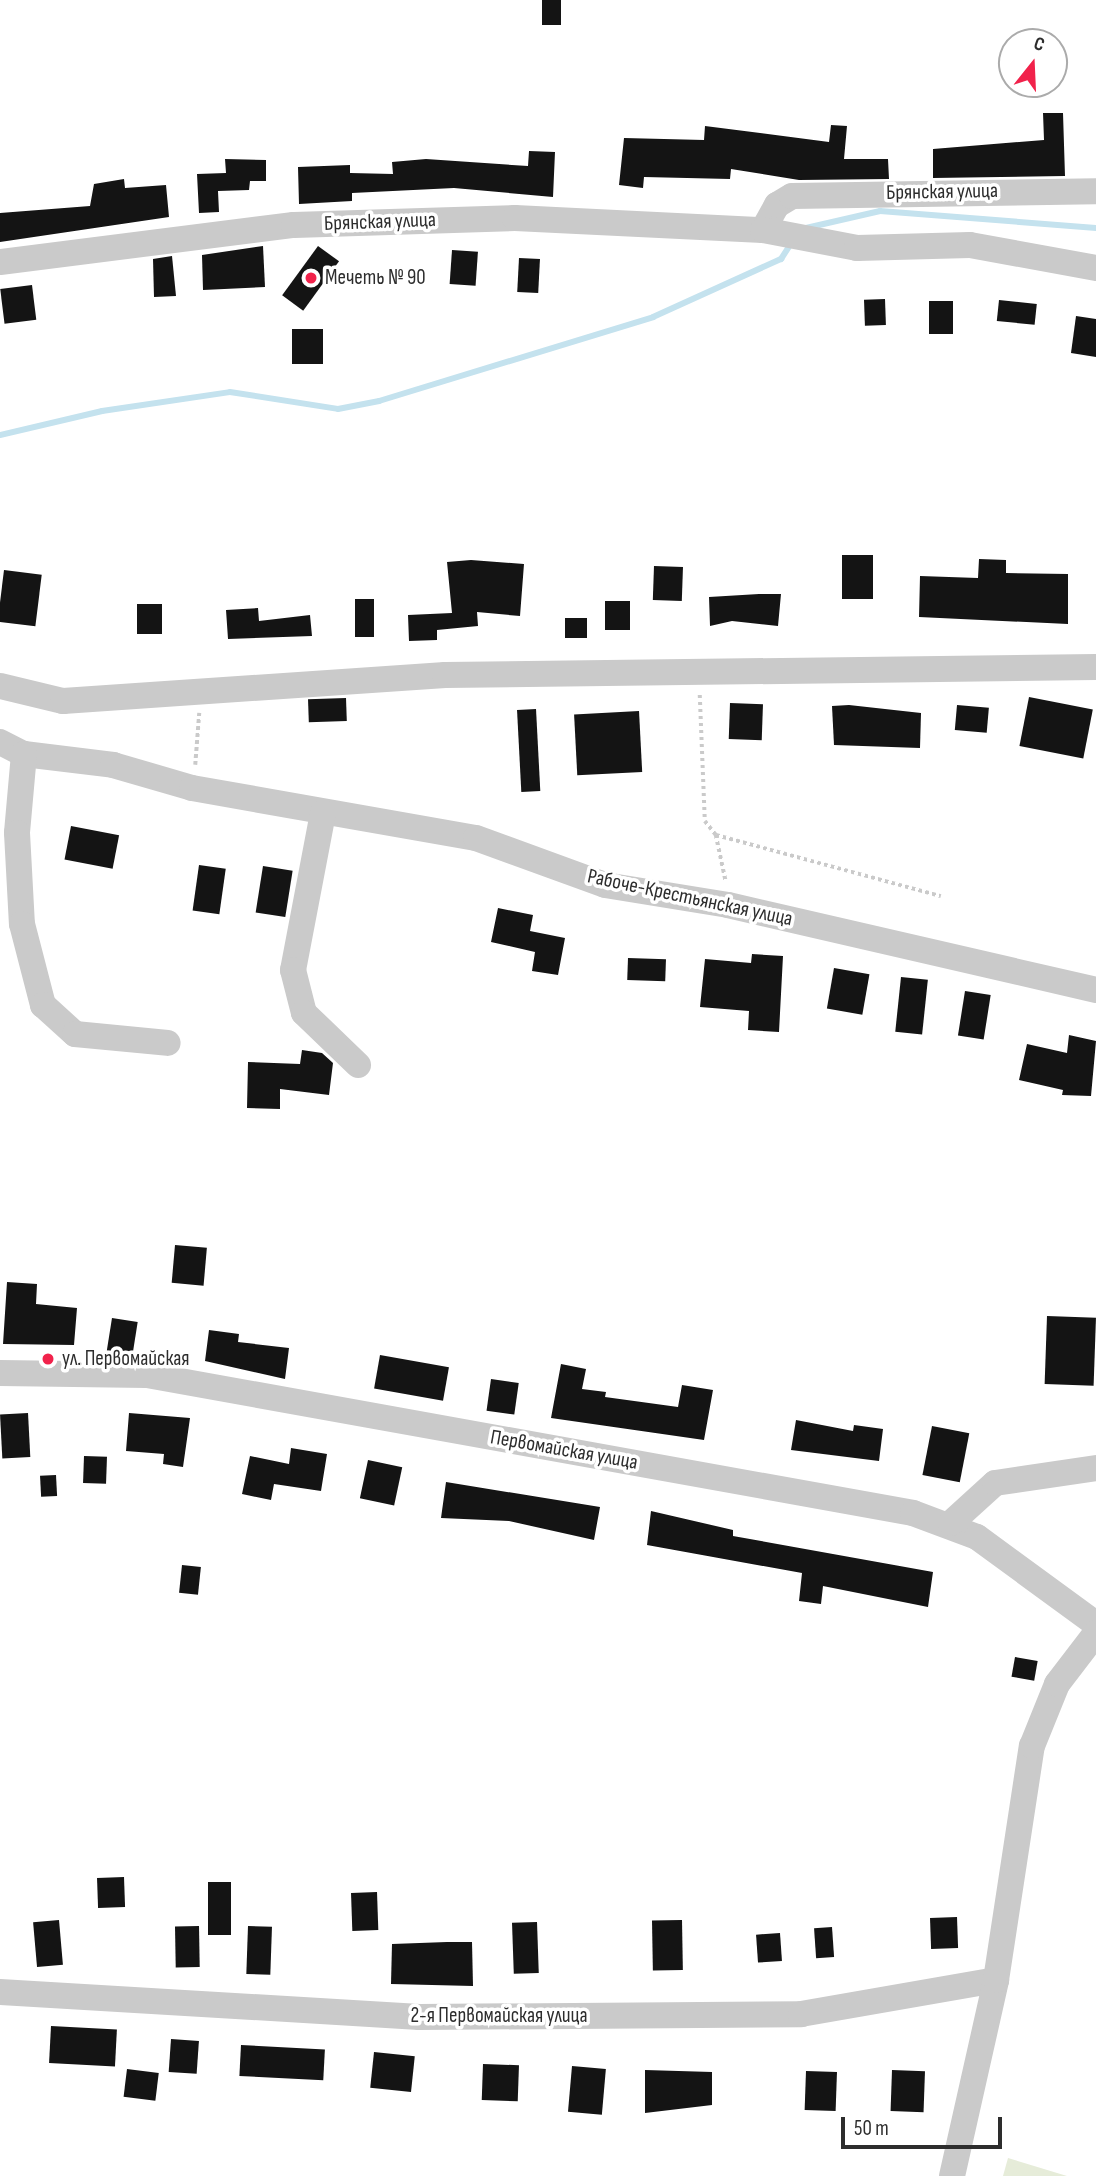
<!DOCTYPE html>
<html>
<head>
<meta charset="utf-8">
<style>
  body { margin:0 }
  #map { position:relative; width:1096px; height:2176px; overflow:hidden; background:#fff; font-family:"Sofia Sans Condensed",sans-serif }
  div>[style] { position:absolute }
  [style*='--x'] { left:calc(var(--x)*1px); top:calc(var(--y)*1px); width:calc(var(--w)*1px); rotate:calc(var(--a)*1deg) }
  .green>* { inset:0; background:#e6ecd9 }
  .stream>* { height:6px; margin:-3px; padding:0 3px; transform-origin:3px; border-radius:3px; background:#c4e2ee }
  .building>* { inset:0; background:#141414; transform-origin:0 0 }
  .path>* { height:3.5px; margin-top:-1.75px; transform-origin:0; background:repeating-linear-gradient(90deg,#cacaca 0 3.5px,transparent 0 7px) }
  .minor>* { height:26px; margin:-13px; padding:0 13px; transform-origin:13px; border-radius:13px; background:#cacaca }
  .dots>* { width:19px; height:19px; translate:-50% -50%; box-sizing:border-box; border:4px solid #fff; border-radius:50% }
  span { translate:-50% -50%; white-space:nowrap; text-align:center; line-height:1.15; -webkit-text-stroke:7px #fff; paint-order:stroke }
  .street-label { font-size:21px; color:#2d2d2d }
  .poi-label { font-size:21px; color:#2d2d2d }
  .left { translate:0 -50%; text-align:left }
  .north { position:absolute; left:998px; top:28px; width:70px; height:70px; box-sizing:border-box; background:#fff; border:2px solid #ababab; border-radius:50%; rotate:18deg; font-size:19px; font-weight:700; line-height:28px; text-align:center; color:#2d2d2d }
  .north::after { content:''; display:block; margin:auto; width:24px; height:32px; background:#f1224b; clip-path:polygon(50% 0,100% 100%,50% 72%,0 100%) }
  .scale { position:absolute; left:841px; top:2117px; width:161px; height:32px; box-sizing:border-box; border:4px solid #2d2d2d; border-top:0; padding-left:9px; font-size:21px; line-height:24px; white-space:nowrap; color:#2d2d2d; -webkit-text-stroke:5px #fff; paint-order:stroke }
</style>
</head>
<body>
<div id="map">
  <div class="green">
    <div style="clip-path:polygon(1008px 2158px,1067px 2176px,1003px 2176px)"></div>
  </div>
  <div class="stream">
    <div style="--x:806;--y:228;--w:76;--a:-12.9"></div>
    <div style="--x:880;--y:211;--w:217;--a:4.5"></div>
    <div style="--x:0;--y:435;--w:105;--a:-13.2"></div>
    <div style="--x:102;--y:411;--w:129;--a:-8.4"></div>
    <div style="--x:230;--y:392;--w:109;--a:8.9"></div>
    <div style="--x:338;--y:409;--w:42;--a:-11"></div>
    <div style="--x:379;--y:401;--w:287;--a:-17"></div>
    <div style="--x:653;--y:317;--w:141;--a:-24.4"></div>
    <div style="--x:781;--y:259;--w:20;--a:-57"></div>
  </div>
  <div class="building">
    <div style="left:542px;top:0;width:19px;height:25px"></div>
    <div style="clip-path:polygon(1043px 113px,1063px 113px,1065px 176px,933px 178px,933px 149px,1044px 140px)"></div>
    <div style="clip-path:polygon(831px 125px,847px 126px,844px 159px,888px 159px,889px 179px,799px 180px,731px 169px,730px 179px,644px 177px,643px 188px,619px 185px,624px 138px,704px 140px,705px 126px,829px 142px)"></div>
    <div style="clip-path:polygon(529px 151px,555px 152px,553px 197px,454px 188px,352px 193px,352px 201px,299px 204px,298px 167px,350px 165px,350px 173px,393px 174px,392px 162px,426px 159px,528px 166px)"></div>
    <div style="clip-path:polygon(225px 159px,266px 160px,266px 181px,250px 181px,249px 190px,218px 191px,219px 212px,199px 213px,197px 174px,226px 173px)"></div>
    <div style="clip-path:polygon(124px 179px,125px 188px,166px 185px,169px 217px,0 242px,0 213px,90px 206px,94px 184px)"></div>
    <div style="clip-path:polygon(263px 246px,265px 287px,203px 290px,202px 255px)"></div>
    <div style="left:318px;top:246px;width:26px;height:61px;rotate:36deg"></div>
    <div style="left:452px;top:250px;width:26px;height:34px;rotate:4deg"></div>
    <div style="clip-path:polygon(172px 256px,176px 296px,154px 297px,153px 259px)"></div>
    <div style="left:519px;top:258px;width:21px;height:34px;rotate:3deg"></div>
    <div style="left:32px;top:285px;width:35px;height:32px;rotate:83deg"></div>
    <div style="left:885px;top:299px;width:26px;height:21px;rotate:88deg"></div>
    <div style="left:999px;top:300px;width:38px;height:21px;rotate:6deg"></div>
    <div style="left:929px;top:301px;width:24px;height:33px"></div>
    <div style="clip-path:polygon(1076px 316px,1096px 319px,1096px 357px,1071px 353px)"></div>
    <div style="left:323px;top:329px;width:35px;height:31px;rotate:90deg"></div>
    <div style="left:842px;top:555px;width:31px;height:44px"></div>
    <div style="clip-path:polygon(979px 559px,1006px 560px,1006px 573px,1068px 574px,1068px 624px,919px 617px,920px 576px,978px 578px)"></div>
    <div style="clip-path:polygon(471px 560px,524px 564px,520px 616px,477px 612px,478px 626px,437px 630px,437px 640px,409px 641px,408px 615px,452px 613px,447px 562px)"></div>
    <div style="left:654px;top:566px;width:29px;height:34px;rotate:2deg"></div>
    <div style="left:4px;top:570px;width:38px;height:52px;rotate:7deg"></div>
    <div style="clip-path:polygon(759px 594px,781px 594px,778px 626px,732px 621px,710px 626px,709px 597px)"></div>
    <div style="left:355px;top:599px;width:19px;height:38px"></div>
    <div style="left:605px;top:601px;width:25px;height:29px"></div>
    <div style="left:162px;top:604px;width:30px;height:25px;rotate:90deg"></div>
    <div style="clip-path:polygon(258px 608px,259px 621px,310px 615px,312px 636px,228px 639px,226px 610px)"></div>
    <div style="left:565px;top:618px;width:22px;height:20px"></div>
    <div style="left:1029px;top:697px;width:65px;height:50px;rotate:11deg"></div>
    <div style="left:346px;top:698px;width:23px;height:38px;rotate:88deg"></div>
    <div style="left:730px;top:703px;width:33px;height:36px;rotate:2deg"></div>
    <div style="clip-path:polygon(849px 705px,921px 713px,920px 748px,834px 745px,832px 706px)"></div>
    <div style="left:957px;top:705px;width:32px;height:25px;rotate:5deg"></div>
    <div style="left:536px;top:709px;width:82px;height:19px;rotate:87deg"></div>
    <div style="left:639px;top:711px;width:61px;height:65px;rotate:87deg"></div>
    <div style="left:71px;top:826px;width:49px;height:34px;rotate:11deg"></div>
    <div style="left:199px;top:865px;width:27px;height:46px;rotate:8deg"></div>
    <div style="left:263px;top:866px;width:30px;height:47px;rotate:9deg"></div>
    <div style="clip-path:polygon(498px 908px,533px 915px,530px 931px,565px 938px,558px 975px,532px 971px,535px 952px,491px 942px)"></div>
    <div style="clip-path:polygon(752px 954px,783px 956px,779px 1032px,748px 1030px,749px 1011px,700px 1007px,705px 959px,751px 963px)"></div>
    <div style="left:628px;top:958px;width:38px;height:22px;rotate:2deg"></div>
    <div style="left:834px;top:968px;width:36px;height:41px;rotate:10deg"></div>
    <div style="left:901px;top:977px;width:27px;height:55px;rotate:6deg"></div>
    <div style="left:965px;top:991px;width:26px;height:45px;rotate:9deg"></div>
    <div style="clip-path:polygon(1069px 1035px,1096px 1041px,1091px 1096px,1062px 1095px,1063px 1090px,1019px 1080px,1027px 1044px,1067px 1053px)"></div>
    <div style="clip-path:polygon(302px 1050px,322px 1053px,333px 1063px,329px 1095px,280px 1089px,280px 1109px,247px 1108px,248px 1062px,300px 1064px)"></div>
    <div style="left:175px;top:1245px;width:32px;height:38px;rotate:5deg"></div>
    <div style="clip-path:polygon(7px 1282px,37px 1284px,36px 1304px,77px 1308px,74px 1345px,3px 1344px)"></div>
    <div style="left:1047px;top:1316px;width:49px;height:68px;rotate:2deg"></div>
    <div style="left:112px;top:1318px;width:26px;height:33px;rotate:9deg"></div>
    <div style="clip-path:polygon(209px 1330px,239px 1334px,238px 1342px,289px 1348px,285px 1379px,205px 1361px)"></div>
    <div style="left:380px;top:1355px;width:70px;height:34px;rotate:10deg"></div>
    <div style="clip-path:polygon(561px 1364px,586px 1369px,582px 1389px,606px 1392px,605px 1397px,678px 1407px,682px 1385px,713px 1390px,704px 1440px,551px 1418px)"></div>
    <div style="left:491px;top:1379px;width:28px;height:32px;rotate:8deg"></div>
    <div style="left:28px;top:1413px;width:44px;height:28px;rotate:87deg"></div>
    <div style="clip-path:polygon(129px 1413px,190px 1418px,183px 1467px,163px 1464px,164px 1454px,126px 1451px)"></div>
    <div style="clip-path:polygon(796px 1420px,853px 1431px,854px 1425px,883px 1429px,879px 1461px,791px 1450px)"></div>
    <div style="left:932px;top:1426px;width:38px;height:50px;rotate:11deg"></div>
    <div style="clip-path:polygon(291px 1448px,327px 1454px,321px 1491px,274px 1484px,271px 1500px,242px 1494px,250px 1456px,289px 1464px)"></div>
    <div style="left:84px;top:1456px;width:23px;height:27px;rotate:2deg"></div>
    <div style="left:368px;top:1460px;width:35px;height:39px;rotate:12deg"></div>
    <div style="left:56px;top:1475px;width:21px;height:16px;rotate:87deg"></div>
    <div style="clip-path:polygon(446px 1482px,600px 1507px,594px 1540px,509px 1521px,441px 1518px)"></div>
    <div style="clip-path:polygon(651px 1511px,733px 1530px,733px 1536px,933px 1572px,928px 1607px,823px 1586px,821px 1604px,799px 1601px,802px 1573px,647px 1545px)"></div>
    <div style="left:182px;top:1565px;width:19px;height:28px;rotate:6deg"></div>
    <div style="left:1015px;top:1657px;width:23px;height:20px;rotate:10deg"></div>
    <div style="left:124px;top:1877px;width:30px;height:27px;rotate:88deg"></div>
    <div style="left:208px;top:1882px;width:23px;height:53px"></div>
    <div style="left:377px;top:1892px;width:38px;height:26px;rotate:88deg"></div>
    <div style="left:957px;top:1917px;width:31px;height:27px;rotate:88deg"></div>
    <div style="left:59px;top:1920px;width:45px;height:26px;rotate:85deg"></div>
    <div style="left:682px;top:1920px;width:50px;height:30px;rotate:89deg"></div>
    <div style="left:537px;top:1922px;width:51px;height:25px;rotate:88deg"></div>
    <div style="left:199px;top:1926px;width:41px;height:24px;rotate:89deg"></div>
    <div style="left:248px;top:1926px;width:24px;height:48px;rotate:2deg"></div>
    <div style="left:832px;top:1927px;width:30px;height:18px;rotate:86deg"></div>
    <div style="left:780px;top:1933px;width:28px;height:24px;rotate:86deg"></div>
    <div style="clip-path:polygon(447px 1942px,472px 1942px,473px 1986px,391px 1984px,392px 1944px)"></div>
    <div style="left:51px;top:2026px;width:66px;height:37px;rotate:3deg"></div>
    <div style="left:171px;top:2039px;width:28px;height:33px;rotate:4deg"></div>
    <div style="left:241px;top:2045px;width:84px;height:31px;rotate:3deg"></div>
    <div style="left:374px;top:2052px;width:41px;height:36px;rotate:6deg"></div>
    <div style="left:483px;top:2064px;width:36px;height:36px;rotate:2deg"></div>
    <div style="left:572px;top:2066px;width:34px;height:46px;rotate:5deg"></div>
    <div style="left:127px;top:2069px;width:32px;height:28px;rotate:7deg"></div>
    <div style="clip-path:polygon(645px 2070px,712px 2072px,712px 2105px,645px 2113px)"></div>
    <div style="left:892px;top:2070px;width:33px;height:41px;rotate:2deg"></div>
    <div style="left:806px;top:2071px;width:31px;height:39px;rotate:2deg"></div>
  </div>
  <div class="path">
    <div style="--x:700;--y:695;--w:126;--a:87.7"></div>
    <div style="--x:705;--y:821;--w:18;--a:52"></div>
    <div style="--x:716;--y:835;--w:48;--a:78"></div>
    <div style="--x:195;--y:765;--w:52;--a:-85.6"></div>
    <div style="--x:716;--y:835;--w:233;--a:15.2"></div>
  </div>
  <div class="minor">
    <div style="--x:763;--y:230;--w:29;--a:-61"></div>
    <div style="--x:777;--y:205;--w:17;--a:-31"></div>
    <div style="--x:792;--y:196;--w:304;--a:-0.9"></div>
    <div style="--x:0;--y:262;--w:296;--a:-7.2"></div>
    <div style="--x:294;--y:225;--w:221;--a:-1.8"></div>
    <div style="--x:515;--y:218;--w:248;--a:2.8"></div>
    <div style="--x:763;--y:230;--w:96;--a:10.8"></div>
    <div style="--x:857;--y:248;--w:113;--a:-1.5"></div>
    <div style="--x:970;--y:245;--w:128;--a:10.3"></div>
    <div style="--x:0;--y:686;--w:65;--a:13.4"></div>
    <div style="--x:63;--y:701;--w:383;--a:-3.9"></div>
    <div style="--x:445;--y:675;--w:651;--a:-0.7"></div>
    <div style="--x:0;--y:742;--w:27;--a:27"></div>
    <div style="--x:24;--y:754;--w:90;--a:7"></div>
    <div style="--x:113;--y:765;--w:82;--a:16.2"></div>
    <div style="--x:192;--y:788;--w:288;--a:10"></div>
    <div style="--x:476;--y:838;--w:137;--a:20"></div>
    <div style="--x:605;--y:885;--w:125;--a:9.2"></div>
    <div style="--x:728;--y:905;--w:378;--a:13"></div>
    <div style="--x:24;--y:754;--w:79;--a:95.1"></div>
    <div style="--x:17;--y:833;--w:91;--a:86.9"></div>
    <div style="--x:22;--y:924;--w:84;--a:75.5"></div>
    <div style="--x:43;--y:1005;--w:43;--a:42.2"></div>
    <div style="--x:75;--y:1034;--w:93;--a:5.5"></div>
    <div style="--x:323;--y:813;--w:160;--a:100.8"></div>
    <div style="--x:293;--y:970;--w:44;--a:75.7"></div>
    <div style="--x:304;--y:1013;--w:75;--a:43.9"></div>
    <div style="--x:0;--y:1373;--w:147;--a:0.8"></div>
    <div style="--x:147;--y:1375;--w:778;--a:10.21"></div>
    <div style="--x:913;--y:1513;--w:68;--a:20.6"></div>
    <div style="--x:977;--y:1537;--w:147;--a:36.2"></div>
    <div style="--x:951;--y:1523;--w:59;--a:-42.3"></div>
    <div style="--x:995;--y:1483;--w:102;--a:-8.4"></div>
    <div style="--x:0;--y:1992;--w:420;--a:3.4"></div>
    <div style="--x:419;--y:2017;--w:382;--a:-0.4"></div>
    <div style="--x:801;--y:2014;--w:198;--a:-9.9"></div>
    <div style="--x:952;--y:2176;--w:201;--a:-77.3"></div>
    <div style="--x:996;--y:1980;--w:237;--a:-81.3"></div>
    <div style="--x:1032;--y:1746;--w:67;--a:-68"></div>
    <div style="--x:1057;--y:1684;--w:64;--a:-52.6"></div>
  </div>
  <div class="dots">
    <div style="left:311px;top:278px;background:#f1224b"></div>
    <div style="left:48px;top:1359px;background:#f1224b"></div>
  </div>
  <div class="street-label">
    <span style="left:942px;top:192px;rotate:-1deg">Брянская улица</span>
    <span style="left:380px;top:222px;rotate:-2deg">Брянская улица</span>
    <span style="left:690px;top:898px;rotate:12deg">Рабоче-Крестьянская улица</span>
    <span style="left:564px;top:1450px;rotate:10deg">Первомайская улица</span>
    <span style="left:499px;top:2016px">2-я Первомайская улица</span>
  </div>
  <div class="poi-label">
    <span class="left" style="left:325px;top:278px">Мечеть № 90</span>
    <span class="left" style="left:62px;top:1359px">ул. Первомайская</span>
  </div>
  <div class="north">С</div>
  <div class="scale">50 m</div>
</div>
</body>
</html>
